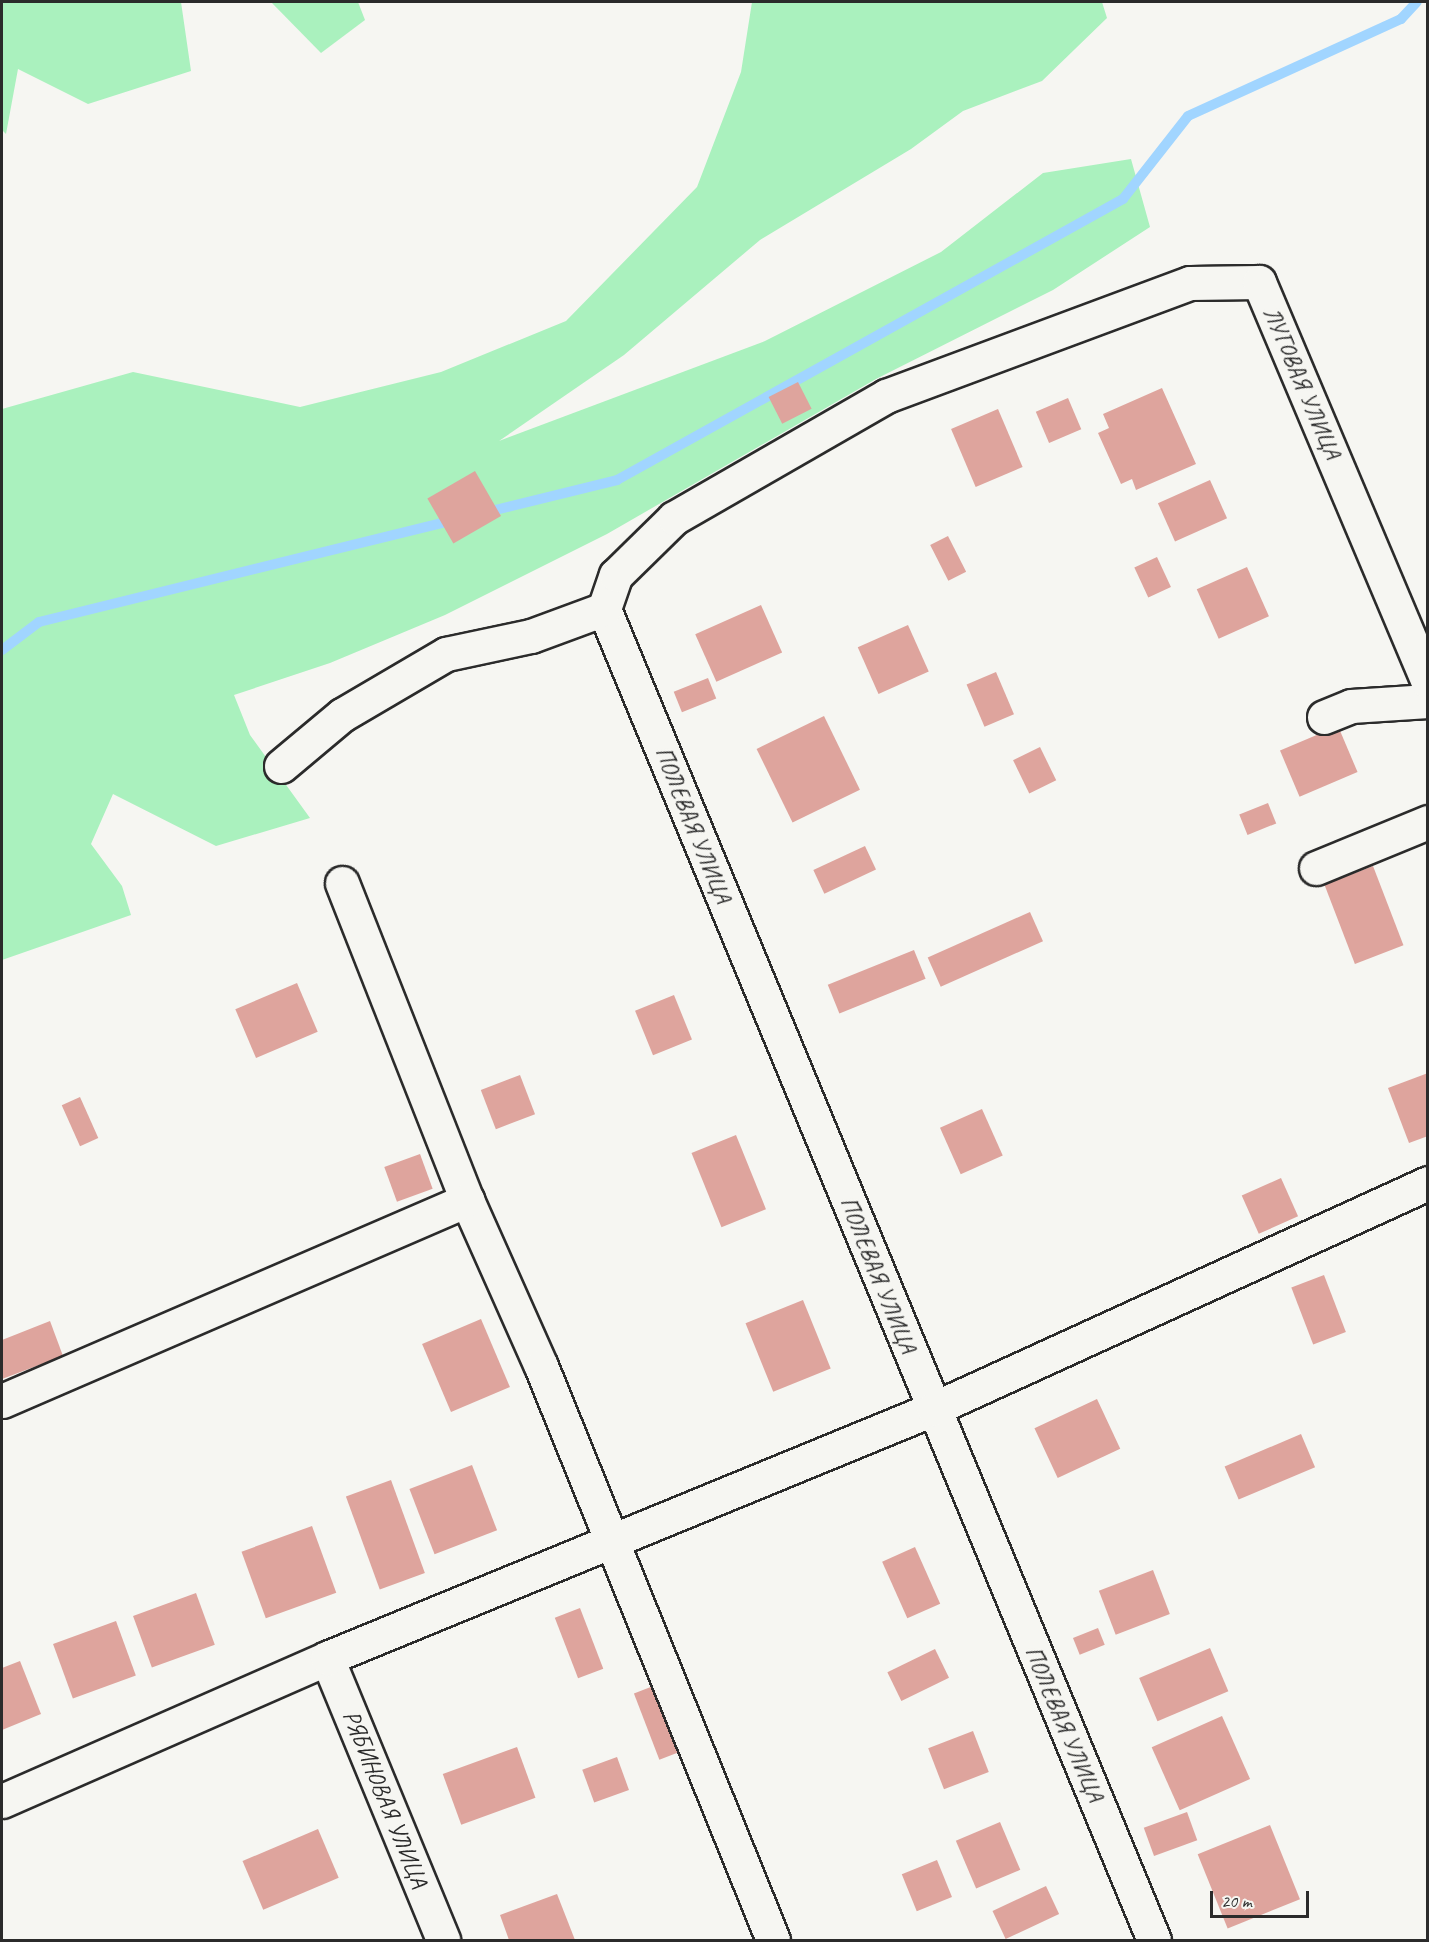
<!DOCTYPE html>
<html>
<head>
<meta charset="utf-8">
<style>
  body { margin:0 }
  #map { position:relative; width:1429px; height:1942px; overflow:hidden; background:#f6f6f2; font-family:Caveat,sans-serif }
  div>[style] { position:absolute }
  [style*='--x'] { left:calc(var(--x)*1px); top:calc(var(--y)*1px); width:calc(var(--w)*1px); rotate:calc(var(--a)*1deg) }
  .green>* { inset:0; background:#aaf1be }
  .stream>* { height:10px; margin:-5px; padding:0 5px; transform-origin:5px; border-radius:5px; background:#a1d5ff }
  .building>* { inset:0; background:#dea49d; transform-origin:0 0 }
  .roads { filter:drop-shadow(2px 0 #2b2b2b) drop-shadow(-2px 0 #2b2b2b) drop-shadow(0 2px #2b2b2b) drop-shadow(0 -2px #2b2b2b) }
  .minor>* { height:33px; margin:-16.5px; padding:0 16.5px; transform-origin:16.5px; border-radius:16.5px; background:#f6f6f2 }
  span { translate:-50% -50%; white-space:nowrap; text-align:center; line-height:1.15; -webkit-text-stroke:4.5px #f6f6f2; paint-order:stroke }
  .street-label { font-size:24px; color:#2b2b2b }
  .frame { position:absolute; inset:0; border:3px solid #2b2b2b; pointer-events:none }
  .scale { position:absolute; left:1210px; top:1891px; width:99px; height:27px; box-sizing:border-box; border:3px solid #2b2b2b; border-top:0; padding-left:8px; font-size:18px; line-height:21px; white-space:nowrap; color:#2b2b2b; -webkit-text-stroke:4px #f6f6f2; paint-order:stroke }
</style>
</head>
<body>
<div id="map">
  <div class="green">
    <div style="clip-path:polygon(2px 2px,181px 2px,191px 71px,88px 104px,18px 69px,6px 134px,2px 130px)"></div>
    <div style="clip-path:polygon(271px 2px,358px 2px,365px 20px,321px 53px)"></div>
    <div style="clip-path:polygon(752px 2px,1102px 2px,1107px 18px,1042px 81px,963px 111px,911px 149px,760px 240px,624px 355px,499px 441px,765px 341px,941px 252px,1043px 173px,1131px 159px,1150px 227px,1053px 290px,876px 379px,607px 534px,445px 615px,330px 663px,234px 695px,250px 735px,310px 818px,216px 846px,113px 794px,91px 844px,122px 886px,131px 915px,2px 960px,2px 409px,133px 372px,300px 407px,441px 372px,566px 321px,697px 187px,741px 72px)"></div>
  </div>
  <div class="stream">
    <div style="--x:483;--y:513;--w:138;--a:-13.8"></div>
    <div style="--x:617;--y:480;--w:579;--a:-29.04"></div>
    <div style="--x:1123;--y:199;--w:105;--a:-51.9"></div>
    <div style="--x:1188;--y:116;--w:234;--a:-24.5"></div>
    <div style="--x:1401;--y:19;--w:23;--a:-47"></div>
    <div style="--x:2;--y:650;--w:46;--a:-37.1"></div>
    <div style="--x:39;--y:622;--w:427;--a:-13.8"></div>
  </div>
  <div class="building">
    <div style="left:798px;top:382px;width:30px;height:33px;rotate:63deg"></div>
    <div style="clip-path:polygon(1162px 388px,1196px 464px,1136px 490px,1132px 479px,1121px 484px,1098px 433px,1109px 428px,1103px 414px)"></div>
    <div style="left:1068px;top:398px;width:34px;height:35px;rotate:67deg"></div>
    <div style="left:998px;top:409px;width:63px;height:51px;rotate:67deg"></div>
    <div style="left:475px;top:471px;width:52px;height:55px;rotate:60deg"></div>
    <div style="left:1210px;top:480px;width:42px;height:57px;rotate:66deg"></div>
    <div style="left:948px;top:536px;width:40px;height:20px;rotate:63deg"></div>
    <div style="left:1157px;top:557px;width:33px;height:25px;rotate:65deg"></div>
    <div style="left:1247px;top:567px;width:54px;height:55px;rotate:66deg"></div>
    <div style="left:761px;top:605px;width:52px;height:72px;rotate:66deg"></div>
    <div style="left:908px;top:625px;width:51px;height:55px;rotate:66deg"></div>
    <div style="left:996px;top:672px;width:46px;height:32px;rotate:67deg"></div>
    <div style="left:708px;top:678px;width:22px;height:37px;rotate:68deg"></div>
    <div style="left:824px;top:716px;width:82px;height:75px;rotate:64deg"></div>
    <div style="left:1338px;top:726px;width:50px;height:63px;rotate:67deg"></div>
    <div style="left:1040px;top:747px;width:37px;height:30px;rotate:64deg"></div>
    <div style="left:1268px;top:803px;width:22px;height:31px;rotate:68deg"></div>
    <div style="left:865px;top:846px;width:26px;height:57px;rotate:65deg"></div>
    <div style="left:1373px;top:866px;width:85px;height:52px;rotate:69deg"></div>
    <div style="left:1030px;top:912px;width:32px;height:112px;rotate:66deg"></div>
    <div style="left:914px;top:950px;width:31px;height:93px;rotate:68deg"></div>
    <div style="left:297px;top:983px;width:53px;height:67px;rotate:67deg"></div>
    <div style="left:674px;top:995px;width:48px;height:42px;rotate:68deg"></div>
    <div style="clip-path:polygon(1428px 1073px,1428px 1136px,1409px 1143px,1388px 1088px)"></div>
    <div style="left:520px;top:1075px;width:42px;height:42px;rotate:69deg"></div>
    <div style="left:80px;top:1097px;width:45px;height:20px;rotate:66deg"></div>
    <div style="left:982px;top:1109px;width:51px;height:46px;rotate:66deg"></div>
    <div style="left:736px;top:1135px;width:80px;height:48px;rotate:68deg"></div>
    <div style="left:420px;top:1154px;width:37px;height:38px;rotate:70deg"></div>
    <div style="left:1281px;top:1178px;width:42px;height:43px;rotate:66deg"></div>
    <div style="left:1324px;top:1275px;width:61px;height:35px;rotate:69deg"></div>
    <div style="left:803px;top:1300px;width:74px;height:62px;rotate:68deg"></div>
    <div style="left:481px;top:1319px;width:74px;height:64px;rotate:67deg"></div>
    <div style="clip-path:polygon(50px 1321px,63px 1356px,2px 1379px,2px 1340px)"></div>
    <div style="left:1097px;top:1399px;width:55px;height:69px;rotate:65deg"></div>
    <div style="left:1301px;top:1434px;width:36px;height:83px;rotate:67deg"></div>
    <div style="left:472px;top:1465px;width:70px;height:67px;rotate:69deg"></div>
    <div style="left:391px;top:1480px;width:99px;height:48px;rotate:70deg"></div>
    <div style="left:312px;top:1526px;width:71px;height:75px;rotate:70deg"></div>
    <div style="left:915px;top:1547px;width:62px;height:36px;rotate:66deg"></div>
    <div style="left:1153px;top:1570px;width:47px;height:58px;rotate:69deg"></div>
    <div style="left:196px;top:1593px;width:55px;height:67px;rotate:70deg"></div>
    <div style="left:580px;top:1608px;width:65px;height:27px;rotate:69deg"></div>
    <div style="left:116px;top:1621px;width:58px;height:67px;rotate:70deg"></div>
    <div style="left:1098px;top:1628px;width:18px;height:27px;rotate:68deg"></div>
    <div style="left:1210px;top:1648px;width:47px;height:77px;rotate:67deg"></div>
    <div style="left:935px;top:1649px;width:32px;height:53px;rotate:64deg"></div>
    <div style="clip-path:polygon(20px 1661px,41px 1714px,2px 1730px,2px 1668px)"></div>
    <div style="left:661px;top:1683px;width:71px;height:29px;rotate:69deg"></div>
    <div style="left:1222px;top:1716px;width:69px;height:77px;rotate:66deg"></div>
    <div style="left:973px;top:1731px;width:44px;height:48px;rotate:69deg"></div>
    <div style="left:517px;top:1747px;width:54px;height:79px;rotate:70deg"></div>
    <div style="left:617px;top:1757px;width:35px;height:37px;rotate:70deg"></div>
    <div style="left:1187px;top:1812px;width:30px;height:46px;rotate:70deg"></div>
    <div style="left:1000px;top:1822px;width:52px;height:48px;rotate:67deg"></div>
    <div style="left:1270px;top:1825px;width:80px;height:78px;rotate:68deg"></div>
    <div style="left:318px;top:1829px;width:53px;height:82px;rotate:67deg"></div>
    <div style="left:937px;top:1860px;width:40px;height:38px;rotate:68deg"></div>
    <div style="left:1046px;top:1886px;width:31px;height:59px;rotate:65deg"></div>
    <div style="clip-path:polygon(557px 1894px,575px 1940px,509px 1940px,500px 1915px)"></div>
  </div>
  <div class="roads">
    <div class="minor">
      <div style="--x:604;--y:609;--w:1440;--a:67.55"></div>
      <div style="--x:1324;--y:717;--w:29;--a:-22"></div>
      <div style="--x:1351;--y:706;--w:77;--a:-3.7"></div>
      <div style="--x:281;--y:766;--w:80;--a:-39.9"></div>
      <div style="--x:342;--y:715;--w:121;--a:-30.4"></div>
      <div style="--x:446;--y:654;--w:87;--a:-12"></div>
      <div style="--x:531;--y:636;--w:78;--a:-20.3"></div>
      <div style="--x:604;--y:609;--w:36;--a:-71"></div>
      <div style="--x:616;--y:575;--w:81;--a:-44.5"></div>
      <div style="--x:674;--y:518;--w:245;--a:-29.9"></div>
      <div style="--x:886;--y:396;--w:324;--a:-20.4"></div>
      <div style="--x:1190;--y:283;--w:69;--a:-0.8"></div>
      <div style="--x:1259;--y:282;--w:434;--a:67.1"></div>
      <div style="--x:1316;--y:868;--w:121;--a:-22.3"></div>
      <div style="--x:342;--y:883;--w:341;--a:68.5"></div>
      <div style="--x:467;--y:1200;--w:182;--a:66"></div>
      <div style="--x:541;--y:1366;--w:619;--a:67.99"></div>
      <div style="--x:2;--y:1401;--w:507;--a:-23.38"></div>
      <div style="--x:327;--y:1658;--w:305;--a:67.6"></div>
      <div style="--x:2;--y:1801;--w:355;--a:-23.7"></div>
      <div style="--x:327;--y:1658;--w:655;--a:-22.34"></div>
      <div style="--x:933;--y:1409;--w:544;--a:-24.54"></div>
    </div>
  </div>
  <div class="street-label">
    <span style="left:1302px;top:383px;rotate:67deg">ЛУГОВАЯ УЛИЦА</span>
    <span style="left:693px;top:825px;rotate:68deg">ПОЛЕВАЯ УЛИЦА</span>
    <span style="left:878px;top:1275px;rotate:68deg">ПОЛЕВАЯ УЛИЦА</span>
    <span style="left:1064px;top:1724px;rotate:67deg">ПОЛЕВАЯ УЛИЦА</span>
    <span style="left:385px;top:1799px;rotate:68deg">РЯБИНОВАЯ УЛИЦА</span>
  </div>
  <div class="frame"></div>
  <div class="scale">20 m</div>
</div>
</body>
</html>
